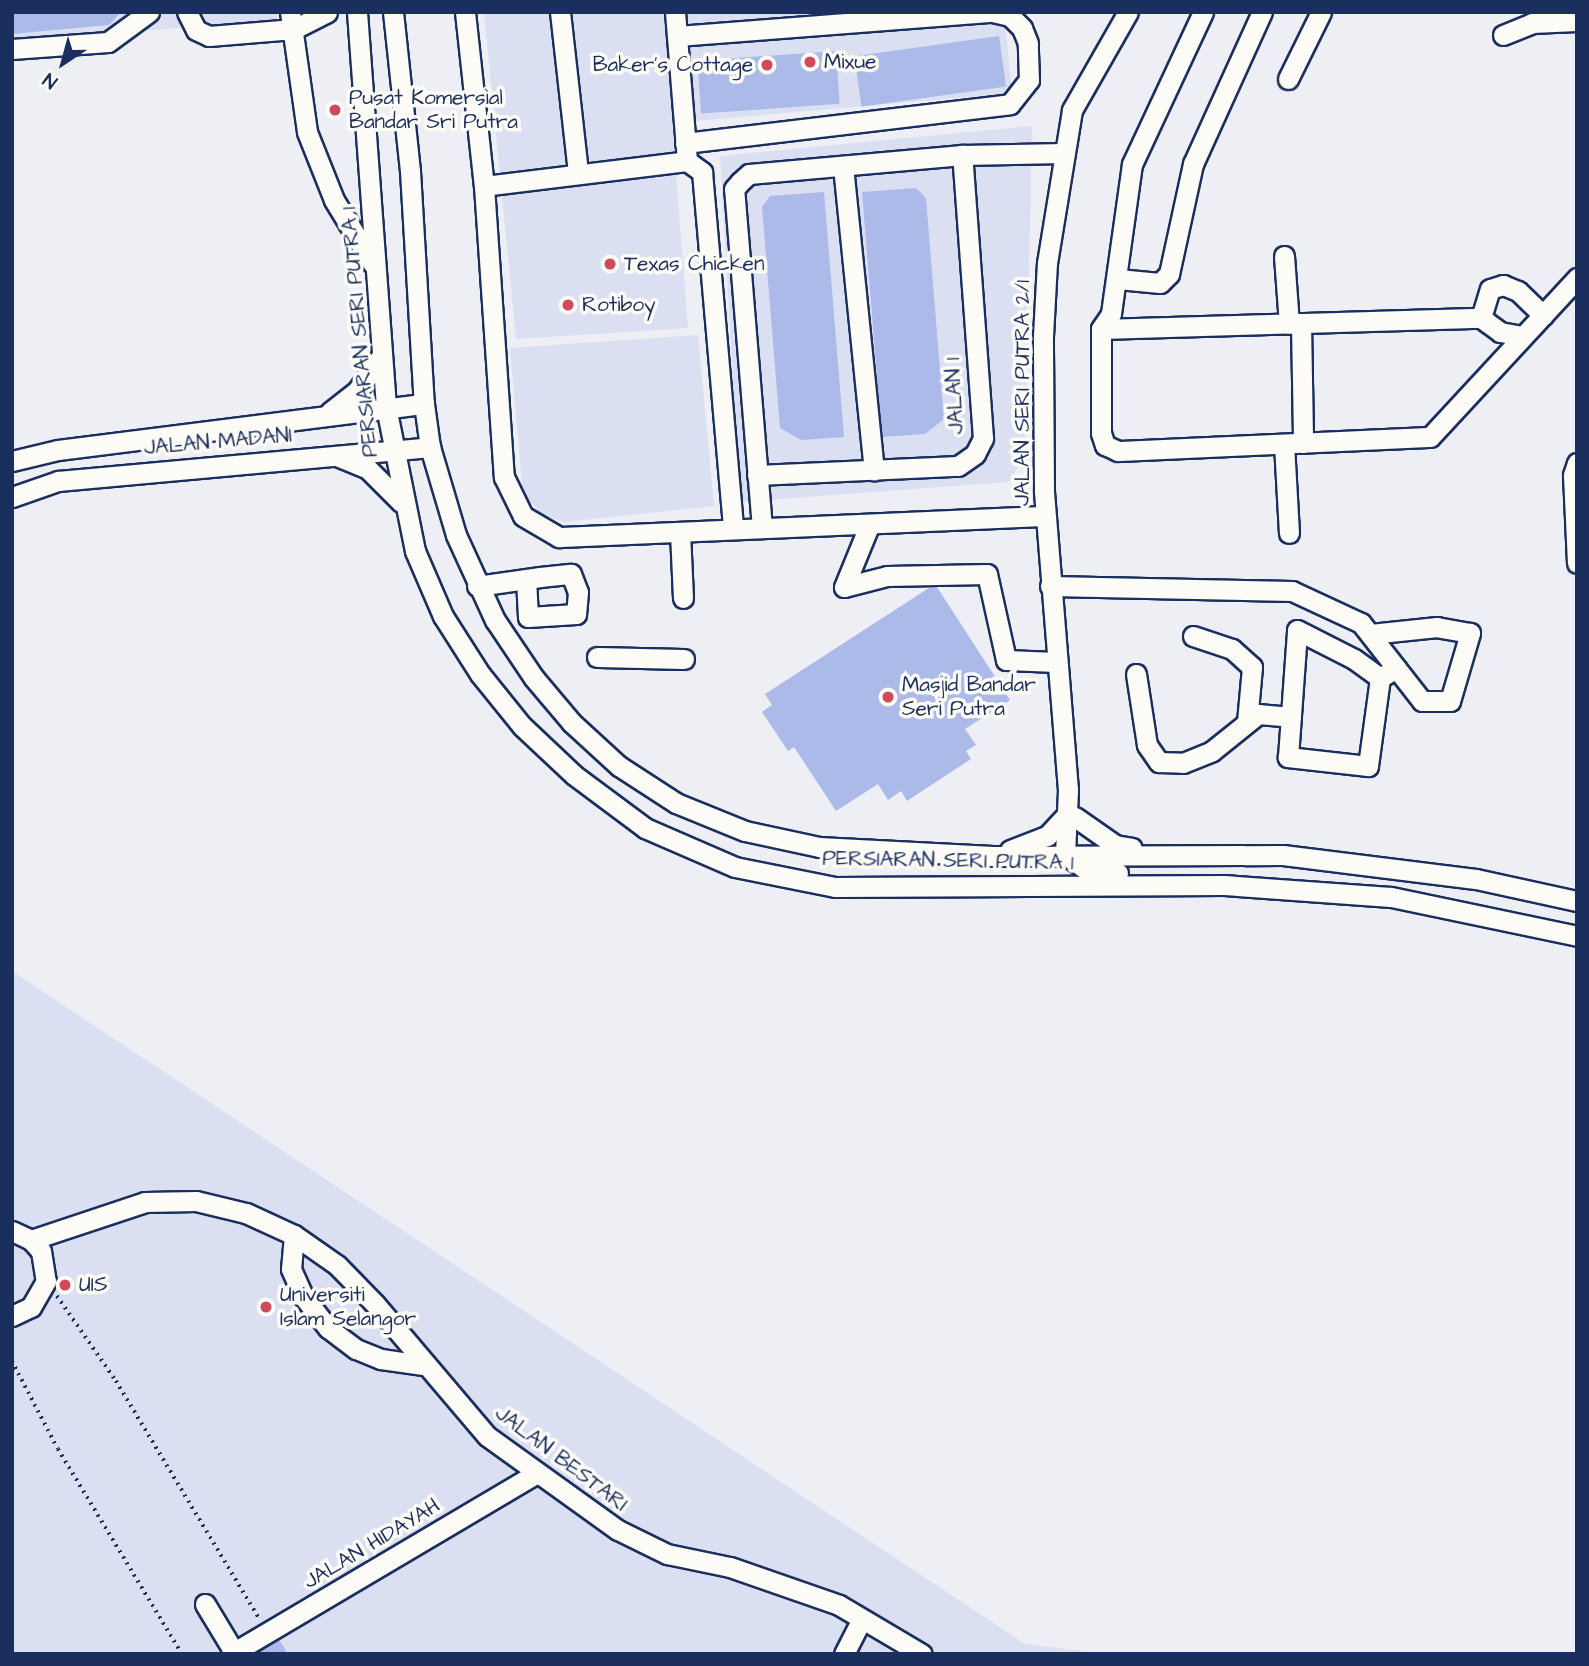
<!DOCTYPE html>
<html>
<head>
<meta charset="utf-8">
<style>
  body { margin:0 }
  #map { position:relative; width:1589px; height:1666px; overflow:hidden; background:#edeff4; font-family:"Architects Daughter",sans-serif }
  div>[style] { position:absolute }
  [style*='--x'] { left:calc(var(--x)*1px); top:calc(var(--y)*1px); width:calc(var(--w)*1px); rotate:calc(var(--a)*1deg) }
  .built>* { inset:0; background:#dadff1 }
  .building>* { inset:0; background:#acbaea; transform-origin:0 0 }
  .path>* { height:3.5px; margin-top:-1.75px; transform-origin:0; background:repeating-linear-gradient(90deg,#1b2f5e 0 2px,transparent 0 7px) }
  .roads { filter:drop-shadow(2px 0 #1b2f5e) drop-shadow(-2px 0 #1b2f5e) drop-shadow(0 2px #1b2f5e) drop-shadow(0 -2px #1b2f5e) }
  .minor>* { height:19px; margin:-9.5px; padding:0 9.5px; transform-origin:9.5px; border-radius:9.5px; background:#fdfcf7 }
  .dots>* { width:19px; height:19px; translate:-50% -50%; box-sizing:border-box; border:4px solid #fdfcf7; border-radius:50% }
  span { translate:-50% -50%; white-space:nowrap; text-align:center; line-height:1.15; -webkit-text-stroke:7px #fdfcf7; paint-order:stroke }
  .poi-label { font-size:21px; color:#1b2f5e }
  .left { translate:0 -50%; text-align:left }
  .right { translate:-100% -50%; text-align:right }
  .street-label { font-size:21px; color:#1b2f5e }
  .frame { position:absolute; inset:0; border:14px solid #1b2f5e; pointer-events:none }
  .north { position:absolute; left:28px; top:28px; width:70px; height:70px; -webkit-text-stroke:5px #fdfcf7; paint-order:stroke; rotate:216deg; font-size:19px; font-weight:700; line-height:28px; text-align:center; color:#1b2f5e }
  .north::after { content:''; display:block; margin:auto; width:24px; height:32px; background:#1b2f5e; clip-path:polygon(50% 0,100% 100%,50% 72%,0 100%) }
</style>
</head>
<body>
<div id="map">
  <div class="built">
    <div style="clip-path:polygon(12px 12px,277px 12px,277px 20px,12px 41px)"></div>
    <div style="clip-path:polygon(484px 12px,1004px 12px,1012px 93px,672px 123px,688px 328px,516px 339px)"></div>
    <div style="clip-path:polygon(1032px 126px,1025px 457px,1008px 482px,740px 502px,720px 156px)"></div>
    <div style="clip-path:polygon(698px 335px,714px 506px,564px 522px,542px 514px,523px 494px,510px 348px)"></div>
    <div style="clip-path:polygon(12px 971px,1025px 1644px,1108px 1654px,12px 1654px)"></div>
  </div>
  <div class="building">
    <div style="clip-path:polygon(12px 12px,121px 12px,109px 25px,12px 34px)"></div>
    <div style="left:999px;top:36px;width:51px;height:146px;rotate:82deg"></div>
    <div style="left:836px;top:51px;width:53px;height:139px;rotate:86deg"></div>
    <div style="clip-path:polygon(916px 188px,926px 198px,944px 419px,925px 434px,882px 437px,862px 192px)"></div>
    <div style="clip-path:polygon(824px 192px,844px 437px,801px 440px,780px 428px,762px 207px,770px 196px)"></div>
    <div style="clip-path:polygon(935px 584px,1010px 700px,965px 729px,976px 745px,966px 751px,971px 759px,907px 801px,901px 791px,888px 800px,878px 784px,836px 811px,794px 747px,788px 751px,762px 712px,772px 705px,765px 694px)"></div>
    <div style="clip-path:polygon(278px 1638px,288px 1654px,253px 1654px)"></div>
  </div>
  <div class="path">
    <div style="--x:57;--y:1296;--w:103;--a:55.2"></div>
    <div style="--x:116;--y:1381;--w:277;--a:58.9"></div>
    <div style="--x:12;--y:1361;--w:99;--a:62.4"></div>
    <div style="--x:58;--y:1449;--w:240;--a:58.8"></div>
  </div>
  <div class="roads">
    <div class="minor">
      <div style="--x:187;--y:12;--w:20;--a:63"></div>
      <div style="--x:196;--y:30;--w:14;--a:25"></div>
      <div style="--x:209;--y:36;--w:85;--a:-4.7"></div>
      <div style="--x:294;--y:29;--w:37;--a:-27"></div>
      <div style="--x:290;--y:12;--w:121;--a:81.9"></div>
      <div style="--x:307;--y:132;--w:73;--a:68.3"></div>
      <div style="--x:334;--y:200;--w:75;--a:58.6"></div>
      <div style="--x:357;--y:12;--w:396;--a:85.8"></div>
      <div style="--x:386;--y:407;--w:147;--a:78.6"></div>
      <div style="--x:415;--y:551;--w:71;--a:66.7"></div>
      <div style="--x:443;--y:616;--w:69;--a:57.5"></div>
      <div style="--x:480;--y:674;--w:67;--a:51.1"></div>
      <div style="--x:522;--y:726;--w:71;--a:43.3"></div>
      <div style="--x:574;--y:775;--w:89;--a:36.7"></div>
      <div style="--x:645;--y:828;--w:98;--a:23.4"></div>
      <div style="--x:735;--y:867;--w:102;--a:11.3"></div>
      <div style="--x:835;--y:887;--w:389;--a:-0.3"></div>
      <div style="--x:1224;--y:885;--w:167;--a:4.1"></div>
      <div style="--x:1391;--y:897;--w:190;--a:11.8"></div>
      <div style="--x:393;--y:12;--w:160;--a:83.9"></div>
      <div style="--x:410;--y:171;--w:233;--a:86.6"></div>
      <div style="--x:424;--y:404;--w:43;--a:82.1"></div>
      <div style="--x:430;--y:447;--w:92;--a:73.5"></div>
      <div style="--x:456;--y:535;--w:94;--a:65.4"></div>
      <div style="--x:495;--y:620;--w:70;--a:56.1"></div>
      <div style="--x:534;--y:678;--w:59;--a:49.8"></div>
      <div style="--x:572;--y:723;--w:64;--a:42.5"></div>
      <div style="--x:619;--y:766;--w:68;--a:33"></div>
      <div style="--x:676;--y:803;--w:74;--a:22.1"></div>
      <div style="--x:745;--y:831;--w:76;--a:12.2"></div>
      <div style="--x:819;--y:847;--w:174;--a:3"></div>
      <div style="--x:993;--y:856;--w:290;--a:-0.2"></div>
      <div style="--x:1283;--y:855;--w:194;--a:7.1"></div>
      <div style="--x:1476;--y:879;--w:103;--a:12.3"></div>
      <div style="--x:465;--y:12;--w:175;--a:83.8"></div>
      <div style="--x:484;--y:186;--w:292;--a:86.1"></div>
      <div style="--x:504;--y:477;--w:43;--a:64"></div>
      <div style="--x:523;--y:516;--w:42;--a:30.3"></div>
      <div style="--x:559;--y:537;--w:486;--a:-2.5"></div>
      <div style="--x:560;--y:12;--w:162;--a:83.6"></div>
      <div style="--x:1203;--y:12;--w:168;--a:115"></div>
      <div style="--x:1132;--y:164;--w:151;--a:98"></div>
      <div style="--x:1111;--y:314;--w:18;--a:124"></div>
      <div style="--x:1101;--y:329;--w:104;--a:90"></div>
      <div style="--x:1101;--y:433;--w:13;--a:72"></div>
      <div style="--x:1105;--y:445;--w:14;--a:25"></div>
      <div style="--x:1118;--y:451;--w:312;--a:-2.6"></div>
      <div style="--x:1430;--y:437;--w:217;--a:-47.2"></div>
      <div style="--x:1503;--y:35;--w:31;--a:-22"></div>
      <div style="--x:1532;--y:23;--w:45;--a:-2.5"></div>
      <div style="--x:677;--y:36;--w:313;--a:-4.4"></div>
      <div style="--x:12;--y:49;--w:96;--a:-4.2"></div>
      <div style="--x:108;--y:42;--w:51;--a:-36.2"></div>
      <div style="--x:1288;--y:79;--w:75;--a:-63.8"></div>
      <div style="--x:685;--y:143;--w:327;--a:-6.8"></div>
      <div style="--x:1010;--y:104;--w:31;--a:-52"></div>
      <div style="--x:1029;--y:80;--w:37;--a:-92"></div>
      <div style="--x:1028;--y:43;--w:16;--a:-112"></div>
      <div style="--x:1022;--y:28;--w:17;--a:-135"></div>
      <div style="--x:1010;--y:16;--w:17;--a:-167"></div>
      <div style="--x:687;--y:161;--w:19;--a:36"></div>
      <div style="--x:702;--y:172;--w:358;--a:85"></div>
      <div style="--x:843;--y:166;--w:306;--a:84.2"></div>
      <div style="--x:484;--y:186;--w:205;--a:-7"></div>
      <div style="--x:687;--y:161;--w:149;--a:-94.6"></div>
      <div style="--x:1284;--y:256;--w:68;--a:85.8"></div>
      <div style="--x:1118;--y:279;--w:42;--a:5.4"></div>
      <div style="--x:1160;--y:283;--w:13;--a:-45"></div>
      <div style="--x:1169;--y:274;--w:113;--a:-77.7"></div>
      <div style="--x:1193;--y:164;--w:167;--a:-65.6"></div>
      <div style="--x:1481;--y:318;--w:30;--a:-73"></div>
      <div style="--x:1490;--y:289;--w:14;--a:-17"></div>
      <div style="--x:1503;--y:285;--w:16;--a:22"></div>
      <div style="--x:1518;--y:291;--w:35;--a:44"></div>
      <div style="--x:1301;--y:323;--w:120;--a:89"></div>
      <div style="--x:1101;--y:329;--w:380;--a:-1.7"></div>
      <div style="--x:1481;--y:318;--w:24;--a:36"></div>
      <div style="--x:1500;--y:332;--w:23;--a:10"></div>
      <div style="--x:330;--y:412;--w:34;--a:-38"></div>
      <div style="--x:357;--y:391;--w:44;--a:-55.2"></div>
      <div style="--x:1284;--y:444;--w:89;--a:86.8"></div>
      <div style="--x:339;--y:457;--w:31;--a:22"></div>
      <div style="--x:368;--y:469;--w:47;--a:45"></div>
      <div style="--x:12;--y:461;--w:47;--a:-13.4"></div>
      <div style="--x:58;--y:450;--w:369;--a:-7.2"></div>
      <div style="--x:1577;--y:463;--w:13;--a:108"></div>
      <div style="--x:1573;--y:475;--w:88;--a:87.4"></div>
      <div style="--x:757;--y:475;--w:201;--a:-2.6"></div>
      <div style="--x:958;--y:466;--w:21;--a:-35"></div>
      <div style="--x:975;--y:454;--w:18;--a:-63"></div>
      <div style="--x:983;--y:438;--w:284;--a:-94.2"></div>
      <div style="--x:12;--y:497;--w:49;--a:-19.2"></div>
      <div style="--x:58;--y:481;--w:374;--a:-5.2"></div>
      <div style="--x:762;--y:528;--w:340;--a:-94.7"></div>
      <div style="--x:734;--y:189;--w:9;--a:-49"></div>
      <div style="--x:740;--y:182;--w:12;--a:-42"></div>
      <div style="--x:749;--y:174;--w:214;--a:-5.1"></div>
      <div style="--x:962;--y:155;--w:102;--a:-1.1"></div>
      <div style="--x:680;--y:532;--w:66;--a:87.4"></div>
      <div style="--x:477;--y:586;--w:64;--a:-8.1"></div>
      <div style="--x:540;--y:577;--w:31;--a:-6"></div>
      <div style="--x:571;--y:574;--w:19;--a:69"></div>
      <div style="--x:578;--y:592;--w:22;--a:95"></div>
      <div style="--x:576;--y:614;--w:48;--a:176.4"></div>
      <div style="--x:528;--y:617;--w:38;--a:-93"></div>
      <div style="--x:1050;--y:586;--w:242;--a:1.2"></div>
      <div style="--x:1292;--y:591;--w:76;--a:24.9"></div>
      <div style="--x:1361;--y:623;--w:99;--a:52"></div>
      <div style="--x:1422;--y:701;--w:28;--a:0"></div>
      <div style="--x:1450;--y:701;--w:71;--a:-73.6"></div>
      <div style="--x:1470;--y:633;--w:34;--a:-170"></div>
      <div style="--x:1437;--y:627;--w:67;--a:174"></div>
      <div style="--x:844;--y:587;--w:44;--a:-14.3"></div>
      <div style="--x:887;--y:576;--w:100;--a:-1.1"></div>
      <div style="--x:987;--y:574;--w:88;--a:77.5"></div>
      <div style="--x:1006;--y:660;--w:50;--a:2.3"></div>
      <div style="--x:844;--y:587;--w:66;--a:-67.7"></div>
      <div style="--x:1193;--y:636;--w:41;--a:18.4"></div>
      <div style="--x:1232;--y:649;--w:27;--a:42"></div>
      <div style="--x:1252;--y:667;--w:55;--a:95.2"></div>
      <div style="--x:597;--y:657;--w:87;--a:1.3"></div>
      <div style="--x:1136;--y:674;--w:72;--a:81.2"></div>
      <div style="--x:1147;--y:745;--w:21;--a:55"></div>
      <div style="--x:1159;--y:762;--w:24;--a:2"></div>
      <div style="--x:1183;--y:763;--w:31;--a:-22"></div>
      <div style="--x:1212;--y:751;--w:59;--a:-38.8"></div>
      <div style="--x:1258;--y:714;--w:33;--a:5"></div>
      <div style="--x:1380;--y:678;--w:89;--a:97.8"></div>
      <div style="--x:1368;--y:766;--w:81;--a:-173.6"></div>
      <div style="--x:1288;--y:757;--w:127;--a:-85.9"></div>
      <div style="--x:1297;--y:630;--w:64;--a:27"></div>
      <div style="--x:1354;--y:659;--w:32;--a:36"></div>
      <div style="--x:1380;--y:678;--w:19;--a:-32"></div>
      <div style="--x:1075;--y:817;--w:49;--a:35"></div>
      <div style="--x:1115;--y:845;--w:17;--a:10"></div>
      <div style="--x:1010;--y:850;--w:40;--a:-21"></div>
      <div style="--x:1047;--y:836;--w:26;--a:-47"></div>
      <div style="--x:1118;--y:873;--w:34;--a:-172"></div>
      <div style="--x:1084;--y:868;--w:24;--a:-144"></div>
      <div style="--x:1065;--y:854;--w:64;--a:-87.3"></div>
      <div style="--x:1068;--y:790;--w:301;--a:-94.6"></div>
      <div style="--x:1044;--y:490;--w:154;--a:-90.4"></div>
      <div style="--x:1043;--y:336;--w:73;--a:-86.9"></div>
      <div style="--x:1047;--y:263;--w:155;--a:-80.7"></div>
      <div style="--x:1072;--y:110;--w:113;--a:-60.3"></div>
      <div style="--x:12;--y:1231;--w:21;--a:25"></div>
      <div style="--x:31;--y:1240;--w:15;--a:48"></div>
      <div style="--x:41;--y:1251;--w:30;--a:81"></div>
      <div style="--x:46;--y:1281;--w:30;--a:120"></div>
      <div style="--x:31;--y:1307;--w:21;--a:155"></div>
      <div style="--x:294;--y:1235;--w:34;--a:95"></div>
      <div style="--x:291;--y:1269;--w:30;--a:66"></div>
      <div style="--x:303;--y:1296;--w:41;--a:52"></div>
      <div style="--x:328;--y:1328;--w:35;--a:37"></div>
      <div style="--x:356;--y:1349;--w:27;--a:22"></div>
      <div style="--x:381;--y:1359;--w:41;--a:8.3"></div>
      <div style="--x:31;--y:1240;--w:120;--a:-18.4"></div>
      <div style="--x:145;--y:1202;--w:51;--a:-1.1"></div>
      <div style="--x:196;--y:1201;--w:51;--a:13.5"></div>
      <div style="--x:246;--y:1213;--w:53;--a:24.6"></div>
      <div style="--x:294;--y:1235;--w:52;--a:34.9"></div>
      <div style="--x:337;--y:1265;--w:54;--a:45.7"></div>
      <div style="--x:375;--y:1304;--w:173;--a:49.7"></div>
      <div style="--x:487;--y:1436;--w:161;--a:35.7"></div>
      <div style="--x:618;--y:1530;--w:55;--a:26.1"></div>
      <div style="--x:667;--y:1554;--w:64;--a:11.7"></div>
      <div style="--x:730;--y:1567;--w:115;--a:19.2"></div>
      <div style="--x:839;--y:1605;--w:96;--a:30.6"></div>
      <div style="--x:205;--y:1604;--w:56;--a:58.9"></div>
      <div style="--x:231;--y:1654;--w:356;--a:-30.6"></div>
      <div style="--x:844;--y:1654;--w:39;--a:-63"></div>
    </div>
  </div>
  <div class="dots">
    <div style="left:810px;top:62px;background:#d1495b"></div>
    <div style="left:767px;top:65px;background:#d1495b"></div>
    <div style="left:335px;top:110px;background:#d1495b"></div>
    <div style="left:610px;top:264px;background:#d1495b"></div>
    <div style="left:568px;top:305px;background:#d1495b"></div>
    <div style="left:888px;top:697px;background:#d1495b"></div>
    <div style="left:65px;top:1285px;background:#d1495b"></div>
    <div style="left:266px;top:1307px;background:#d1495b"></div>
  </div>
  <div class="poi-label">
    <span class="left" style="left:824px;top:62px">Mixue</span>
    <span class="right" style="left:753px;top:65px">Baker's Cottage</span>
    <span class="left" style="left:349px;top:110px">Pusat Komersial<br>Bandar Sri Putra</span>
    <span class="left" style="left:624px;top:264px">Texas Chicken</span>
    <span class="left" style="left:582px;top:305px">Rotiboy</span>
    <span class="left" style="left:902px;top:697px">Masjid Bandar<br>Seri Putra</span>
    <span class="left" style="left:79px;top:1285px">UIS</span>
    <span class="left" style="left:280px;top:1307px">Universiti<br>Islam Selangor</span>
  </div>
  <div class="street-label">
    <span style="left:360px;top:332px;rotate:-95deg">PERSIARAN SERI PUTRA 1</span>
    <span style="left:1023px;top:393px;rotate:-90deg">JALAN SERI PUTRA 2/1</span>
    <span style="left:955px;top:396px;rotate:-93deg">JALAN 1</span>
    <span style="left:218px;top:442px;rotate:-5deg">JALAN MADANI</span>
    <span style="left:948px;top:861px;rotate:1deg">PERSIARAN SERI PUTRA 1</span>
    <span style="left:561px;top:1459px;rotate:37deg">JALAN BESTARI</span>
    <span style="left:372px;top:1544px;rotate:-31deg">JALAN HIDAYAH</span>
  </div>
  <div class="frame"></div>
  <div class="north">N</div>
</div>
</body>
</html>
